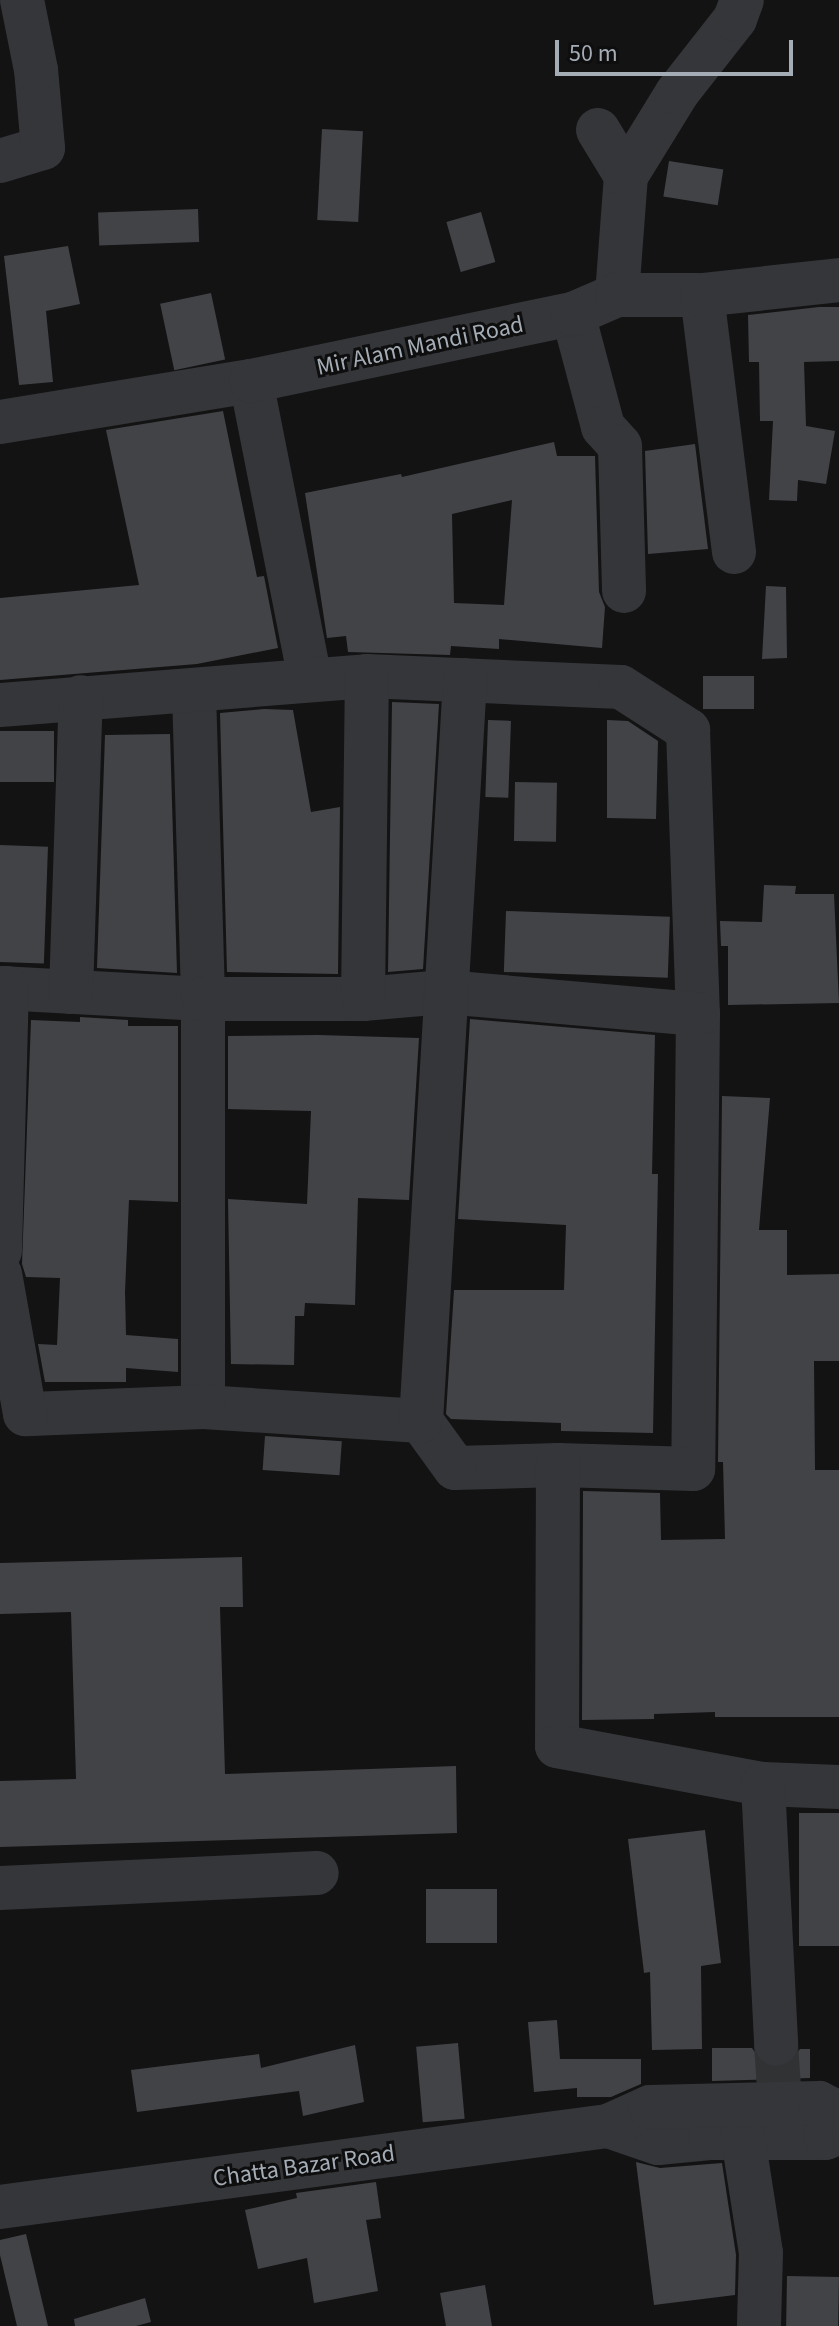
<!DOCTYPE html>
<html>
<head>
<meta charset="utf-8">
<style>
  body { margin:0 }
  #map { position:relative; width:839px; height:2326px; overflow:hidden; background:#131314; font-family:"Source Sans 3",sans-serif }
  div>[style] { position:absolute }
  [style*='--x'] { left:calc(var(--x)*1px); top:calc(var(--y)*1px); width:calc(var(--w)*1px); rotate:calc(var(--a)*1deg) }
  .building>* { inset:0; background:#424347; transform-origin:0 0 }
  .minor-tunnel>* { height:44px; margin-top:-22px; transform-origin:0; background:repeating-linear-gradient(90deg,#303234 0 44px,transparent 0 66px) }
  .minor>* { height:44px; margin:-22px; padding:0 22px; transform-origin:22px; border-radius:22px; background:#343639 }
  span { translate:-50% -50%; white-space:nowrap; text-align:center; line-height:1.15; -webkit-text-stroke:6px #0e0e0f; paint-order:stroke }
  .street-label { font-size:24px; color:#a4acb5 }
  .scale { position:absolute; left:555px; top:40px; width:238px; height:36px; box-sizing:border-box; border:4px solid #a4acb5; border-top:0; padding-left:10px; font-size:24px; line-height:28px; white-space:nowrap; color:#a4acb5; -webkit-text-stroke:6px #0e0e0f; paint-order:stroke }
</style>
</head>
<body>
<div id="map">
  <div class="building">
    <div style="left:322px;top:129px;width:41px;height:91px;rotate:3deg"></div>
    <div style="left:669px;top:161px;width:55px;height:36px;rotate:9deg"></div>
    <div style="left:198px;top:209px;width:33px;height:100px;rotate:88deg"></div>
    <div style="left:481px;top:212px;width:52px;height:36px;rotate:74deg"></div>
    <div style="clip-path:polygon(68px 246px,80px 304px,46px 311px,53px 382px,19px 385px,4px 256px)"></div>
    <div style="left:211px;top:293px;width:68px;height:52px;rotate:78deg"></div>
    <div style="clip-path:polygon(819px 307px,839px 307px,839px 361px,804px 362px,806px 426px,835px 431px,826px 484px,798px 480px,797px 501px,769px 500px,773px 421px,760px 421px,759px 362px,749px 362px,748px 315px)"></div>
    <div style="clip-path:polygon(223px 411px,257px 577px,264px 576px,278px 648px,197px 664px,0 680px,0 598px,139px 585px,106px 430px)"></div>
    <div style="clip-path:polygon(evenodd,554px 442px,557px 456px,595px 456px,599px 592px,605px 607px,602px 648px,499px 639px,499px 649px,451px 646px,450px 655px,348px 652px,346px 636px,327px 638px,305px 493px,401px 474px,402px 477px,554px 442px,512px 500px,504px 605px,454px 603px,452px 514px,512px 500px)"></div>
    <div style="clip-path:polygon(695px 444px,708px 549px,648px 554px,645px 451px)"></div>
    <div style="clip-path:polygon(766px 586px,786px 587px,787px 658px,762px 659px)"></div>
    <div style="left:703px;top:676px;width:51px;height:33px"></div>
    <div style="clip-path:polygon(392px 702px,439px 704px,423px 969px,388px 972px)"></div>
    <div style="clip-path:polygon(264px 709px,293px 710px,311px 812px,340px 807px,338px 974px,227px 972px,220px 713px)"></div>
    <div style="left:488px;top:720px;width:23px;height:77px;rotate:2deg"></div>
    <div style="clip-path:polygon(607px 720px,628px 721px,658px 741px,656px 819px,607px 818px)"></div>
    <div style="left:0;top:731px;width:54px;height:51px"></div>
    <div style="clip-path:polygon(170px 734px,177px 973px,97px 968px,105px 735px)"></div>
    <div style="left:515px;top:782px;width:42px;height:59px;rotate:1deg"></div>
    <div style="left:0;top:845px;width:48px;height:117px;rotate:2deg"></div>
    <div style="clip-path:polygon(764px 885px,796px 886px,795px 894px,834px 894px,839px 1003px,728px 1005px,728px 946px,721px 946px,720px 921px,762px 922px)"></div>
    <div style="left:506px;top:911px;width:164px;height:61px;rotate:2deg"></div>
    <div style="clip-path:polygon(80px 1017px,128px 1020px,128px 1026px,178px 1026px,178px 1202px,129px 1200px,125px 1292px,126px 1335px,178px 1339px,178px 1372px,126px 1368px,126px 1382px,45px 1382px,38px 1344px,57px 1345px,60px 1278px,26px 1277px,22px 1264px,31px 1020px,80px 1022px)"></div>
    <div style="clip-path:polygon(470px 1019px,655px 1035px,652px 1174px,658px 1174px,653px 1433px,561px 1431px,561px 1423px,451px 1419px,446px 1414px,454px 1290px,564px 1290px,566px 1225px,458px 1219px)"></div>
    <div style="clip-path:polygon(318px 1035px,419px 1038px,409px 1200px,358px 1198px,355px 1305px,305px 1303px,304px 1316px,295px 1316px,294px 1365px,231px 1364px,228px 1199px,307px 1204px,311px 1111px,228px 1109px,228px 1036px)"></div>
    <div style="clip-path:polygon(722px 1096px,770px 1098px,759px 1230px,787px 1230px,787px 1275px,839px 1274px,839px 1361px,814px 1361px,815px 1470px,839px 1470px,839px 1717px,715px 1717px,715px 1712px,654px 1714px,654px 1719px,582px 1720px,583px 1491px,660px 1493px,661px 1540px,725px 1539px,723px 1462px,718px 1462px)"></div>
    <div style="left:265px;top:1436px;width:77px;height:34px;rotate:4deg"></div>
    <div style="clip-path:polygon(242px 1557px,243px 1607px,220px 1607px,225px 1774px,456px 1766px,457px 1833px,0 1847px,0 1781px,76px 1779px,71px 1612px,0 1614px,0 1563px)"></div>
    <div style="left:799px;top:1813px;width:40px;height:133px"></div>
    <div style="clip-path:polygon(705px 1830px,721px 1963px,701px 1966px,702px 2049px,652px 2050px,650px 1972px,644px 1973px,628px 1839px)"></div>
    <div style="left:426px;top:1889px;width:71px;height:54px"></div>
    <div style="clip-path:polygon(557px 2020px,560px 2059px,641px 2059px,641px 2084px,611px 2097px,577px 2097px,577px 2088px,534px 2092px,528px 2022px)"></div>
    <div style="left:458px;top:2043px;width:76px;height:42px;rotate:85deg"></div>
    <div style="clip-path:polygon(355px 2045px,364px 2102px,303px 2116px,299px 2091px,137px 2112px,131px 2070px,259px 2054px,261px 2068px)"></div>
    <div style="clip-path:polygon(712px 2048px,752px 2048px,764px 2066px,776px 2069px,790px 2064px,800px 2049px,810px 2049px,810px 2078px,712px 2081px)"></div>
    <div style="clip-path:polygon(636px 2162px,660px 2168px,722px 2163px,736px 2255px,735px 2295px,654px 2305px)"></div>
    <div style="clip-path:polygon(376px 2182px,381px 2218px,366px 2220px,378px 2291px,314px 2303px,307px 2258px,258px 2269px,245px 2210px,297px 2198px,296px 2193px)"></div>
    <div style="clip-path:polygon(26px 2234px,48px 2326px,17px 2326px,0 2255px,0 2240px)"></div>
    <div style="left:787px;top:2276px;width:52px;height:50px;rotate:1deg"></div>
    <div style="clip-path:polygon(485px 2285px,492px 2326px,446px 2326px,440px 2293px)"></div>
    <div style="clip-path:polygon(145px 2298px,151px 2322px,136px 2326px,75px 2326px,74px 2319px)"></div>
  </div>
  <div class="minor-tunnel">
    <div style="--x:776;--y:2044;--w:59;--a:86.1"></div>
  </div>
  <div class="minor">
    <div style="--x:598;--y:130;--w:54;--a:58.7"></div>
    <div style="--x:0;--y:161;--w:45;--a:-16.8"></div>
    <div style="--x:43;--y:148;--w:78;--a:-95.1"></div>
    <div style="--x:36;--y:70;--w:71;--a:-101.3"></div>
    <div style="--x:617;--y:295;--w:119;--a:-85.7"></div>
    <div style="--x:626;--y:176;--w:97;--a:-58.4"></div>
    <div style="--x:677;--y:93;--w:94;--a:-51.9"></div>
    <div style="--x:735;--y:19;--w:20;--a:-70"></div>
    <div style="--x:702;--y:295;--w:259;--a:82.9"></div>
    <div style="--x:573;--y:314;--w:117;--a:75.1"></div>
    <div style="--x:603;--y:427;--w:25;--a:48"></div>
    <div style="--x:620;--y:446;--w:145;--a:88.4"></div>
    <div style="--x:251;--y:381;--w:304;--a:78.8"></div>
    <div style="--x:0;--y:422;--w:254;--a:-9.3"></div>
    <div style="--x:251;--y:381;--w:329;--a:-11.8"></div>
    <div style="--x:573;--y:314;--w:48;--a:-23.4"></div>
    <div style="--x:617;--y:295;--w:85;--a:0"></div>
    <div style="--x:702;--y:295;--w:138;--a:-6.2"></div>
    <div style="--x:194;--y:692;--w:307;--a:88.3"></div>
    <div style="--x:203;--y:999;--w:408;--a:90"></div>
    <div style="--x:0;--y:705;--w:368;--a:-4.5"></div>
    <div style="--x:367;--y:676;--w:254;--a:2.5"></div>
    <div style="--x:621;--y:687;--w:80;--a:32.7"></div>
    <div style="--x:688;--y:730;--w:284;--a:88"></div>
    <div style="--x:698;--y:1014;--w:455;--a:90.6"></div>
    <div style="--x:693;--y:1469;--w:135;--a:-178.3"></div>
    <div style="--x:558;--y:1465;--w:103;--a:178.3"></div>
    <div style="--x:455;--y:1468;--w:58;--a:-125.9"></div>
    <div style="--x:421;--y:1421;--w:218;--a:-176.3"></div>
    <div style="--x:203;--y:1407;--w:178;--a:177.7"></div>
    <div style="--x:25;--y:1414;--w:142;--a:-100.1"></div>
    <div style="--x:0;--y:988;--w:203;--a:3.1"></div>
    <div style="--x:203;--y:999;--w:160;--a:0"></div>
    <div style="--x:363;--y:999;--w:82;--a:-4.9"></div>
    <div style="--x:445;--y:992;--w:254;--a:5"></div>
    <div style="--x:71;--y:992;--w:295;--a:-88.1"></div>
    <div style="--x:363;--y:999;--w:323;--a:-89.3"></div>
    <div style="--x:0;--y:1251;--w:263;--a:-88.5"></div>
    <div style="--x:421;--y:1421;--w:742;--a:-86.6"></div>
    <div style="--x:558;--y:1465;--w:281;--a:90.2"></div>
    <div style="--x:557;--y:1746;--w:209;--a:10.5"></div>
    <div style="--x:763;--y:1784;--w:76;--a:2.3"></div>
    <div style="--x:763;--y:1784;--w:260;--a:87.1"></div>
    <div style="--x:0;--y:1888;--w:317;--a:-2.7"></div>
    <div style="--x:608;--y:2126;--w:53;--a:18.8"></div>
    <div style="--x:658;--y:2143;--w:52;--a:-5.5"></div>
    <div style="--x:710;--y:2138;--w:115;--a:0"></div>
    <div style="--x:825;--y:2138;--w:15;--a:-20"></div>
    <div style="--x:743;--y:2138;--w:116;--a:81.1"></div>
    <div style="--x:761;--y:2253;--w:73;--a:91.6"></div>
    <div style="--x:0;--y:2207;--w:613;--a:-7.59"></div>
    <div style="--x:608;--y:2126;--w:46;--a:-24.3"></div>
    <div style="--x:650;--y:2107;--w:169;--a:-1.4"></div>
    <div style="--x:819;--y:2103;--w:22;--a:27"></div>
  </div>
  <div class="street-label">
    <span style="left:420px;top:346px;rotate:-12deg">Mir Alam Mandi Road</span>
    <span style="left:304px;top:2166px;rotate:-8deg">Chatta Bazar Road</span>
  </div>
  <div class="scale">50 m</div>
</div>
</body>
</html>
